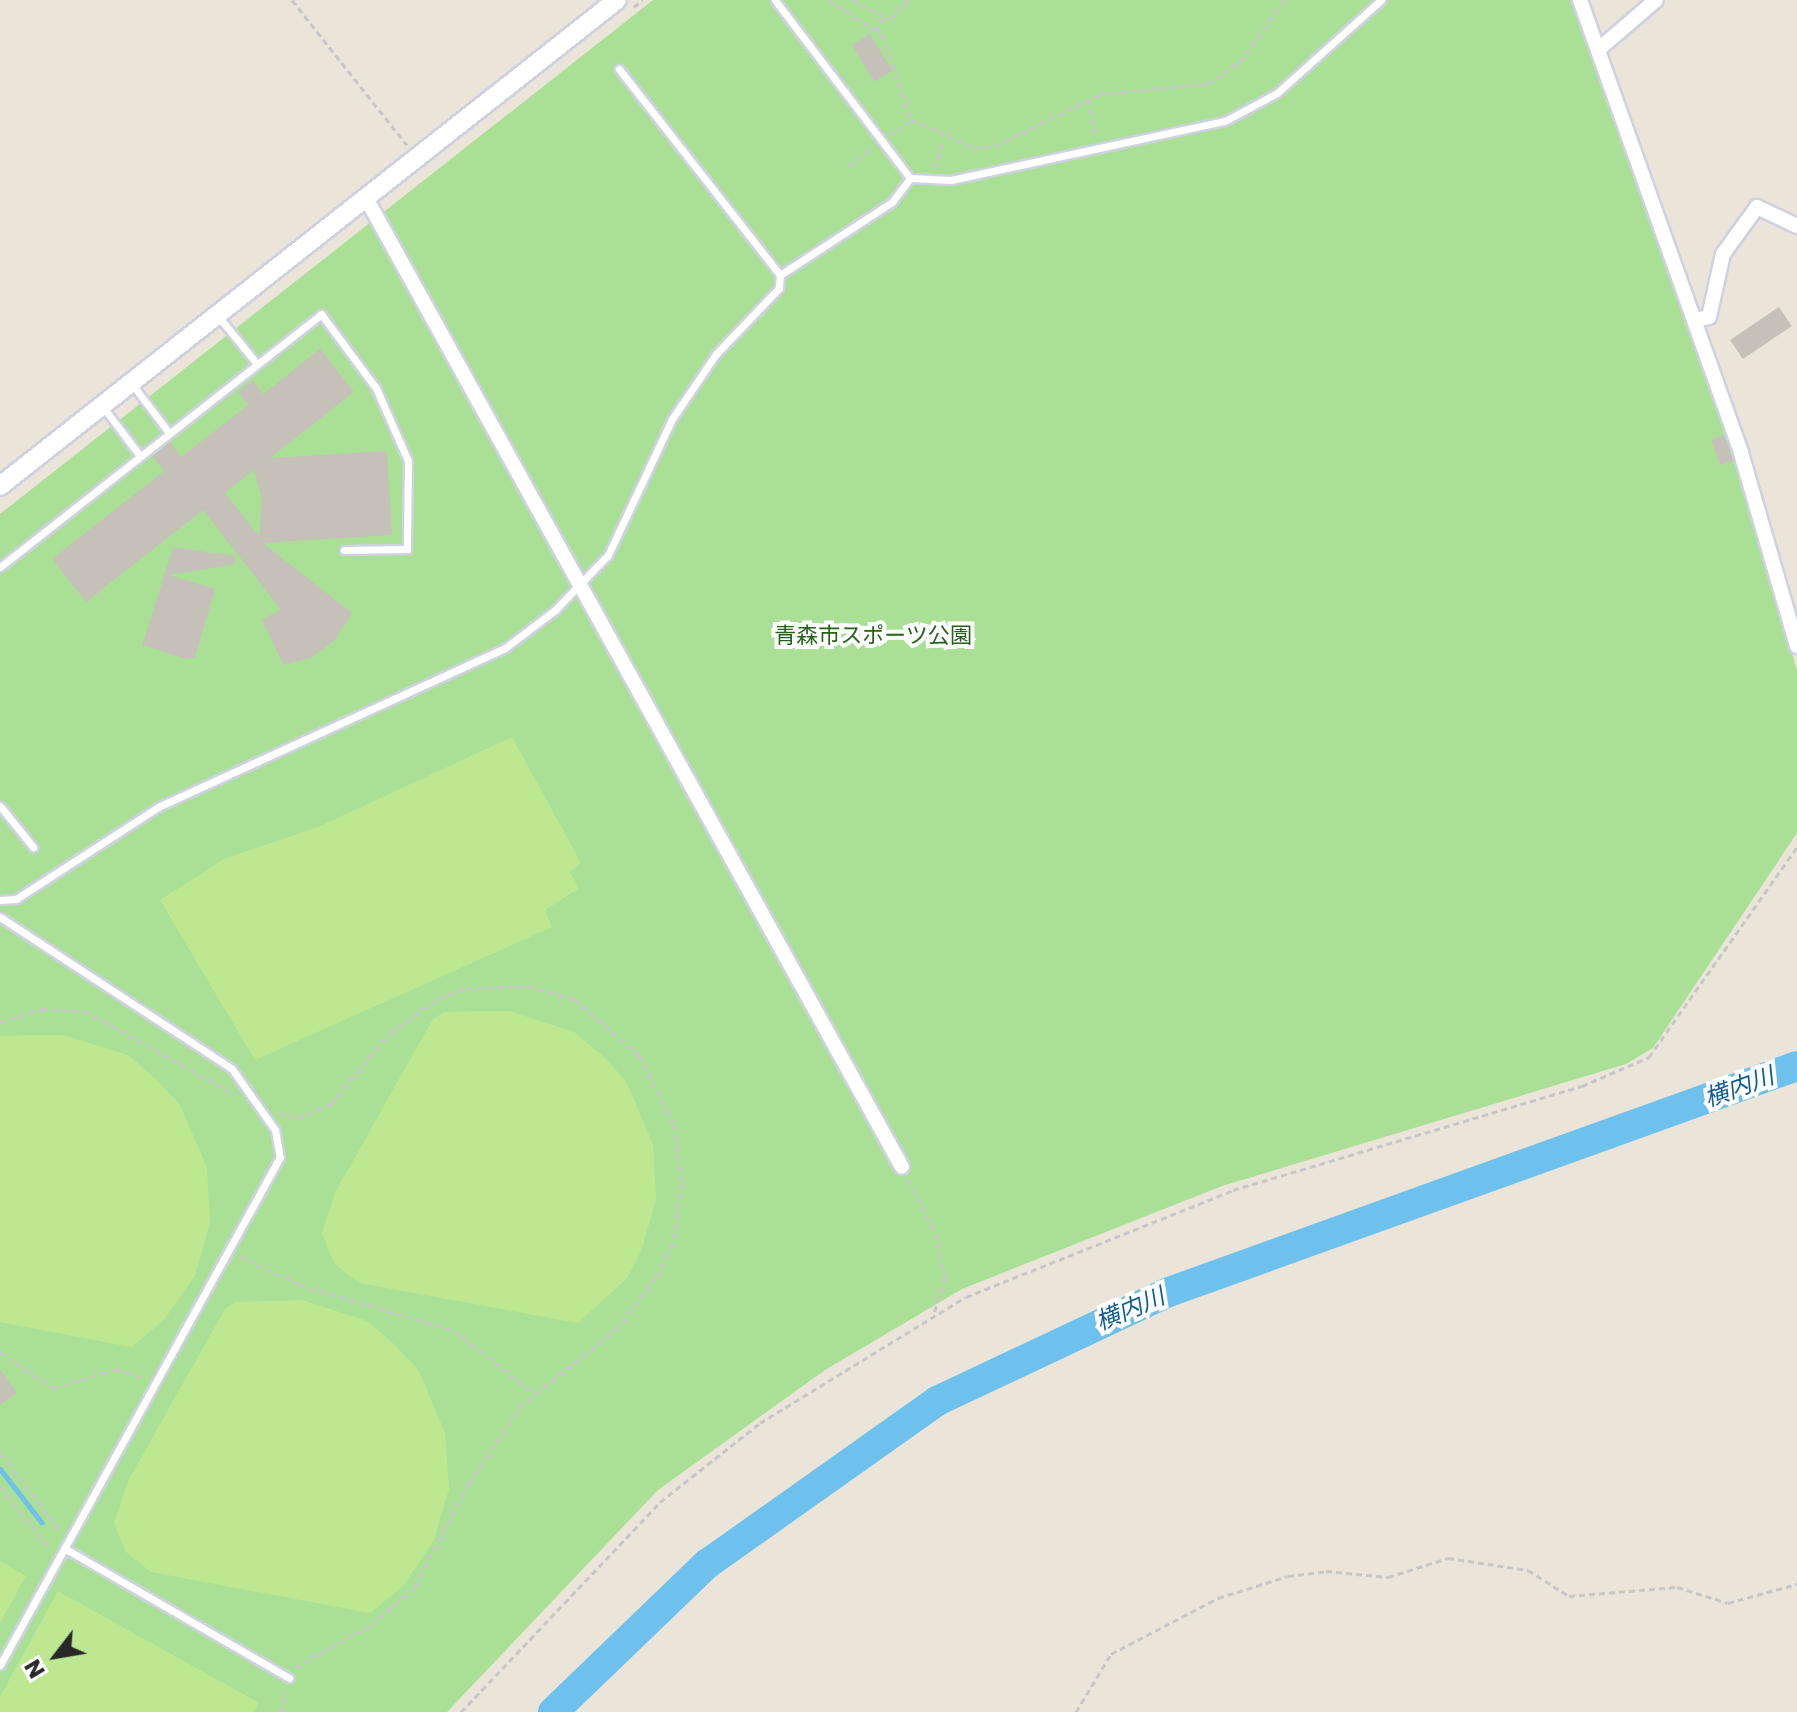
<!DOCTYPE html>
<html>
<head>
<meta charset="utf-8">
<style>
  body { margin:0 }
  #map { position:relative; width:1797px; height:1712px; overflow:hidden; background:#eae4d9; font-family:Poppins,"Noto Sans JP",sans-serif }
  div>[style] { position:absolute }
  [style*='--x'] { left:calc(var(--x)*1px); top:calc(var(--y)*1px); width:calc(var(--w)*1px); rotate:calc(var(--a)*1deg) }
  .green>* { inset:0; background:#aae096 }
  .pitch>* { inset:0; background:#bde891 }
  .stream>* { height:5px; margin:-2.5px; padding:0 2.5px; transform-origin:2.5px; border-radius:2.5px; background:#6dc1ec }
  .river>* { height:30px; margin:-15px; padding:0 15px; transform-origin:15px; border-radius:15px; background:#6dc1ec }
  .building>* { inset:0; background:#c5c1b9; transform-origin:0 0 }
  .path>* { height:3px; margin-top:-1.5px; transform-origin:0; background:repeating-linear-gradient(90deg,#c7c7c7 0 6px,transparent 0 10px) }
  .roads { filter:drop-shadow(2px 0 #cfd1e1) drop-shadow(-2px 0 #cfd1e1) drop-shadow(0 2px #cfd1e1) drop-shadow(0 -2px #cfd1e1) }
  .service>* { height:7px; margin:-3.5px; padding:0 3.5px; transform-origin:3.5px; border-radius:3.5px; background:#fff }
  .minor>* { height:14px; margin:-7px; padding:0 7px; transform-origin:7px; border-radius:7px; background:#fff }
  .tertiary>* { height:18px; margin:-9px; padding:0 9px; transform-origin:9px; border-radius:9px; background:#fff }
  span { translate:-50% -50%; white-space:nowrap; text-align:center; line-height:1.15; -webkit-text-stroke:8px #fff; paint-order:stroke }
  .park-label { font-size:22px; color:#24621a }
  .water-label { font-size:24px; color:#0f5d94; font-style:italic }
  .north { position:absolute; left:16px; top:1616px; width:80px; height:80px; -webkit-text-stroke:6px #fff; paint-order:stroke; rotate:239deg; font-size:22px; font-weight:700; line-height:32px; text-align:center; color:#282828 }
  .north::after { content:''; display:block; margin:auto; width:28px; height:36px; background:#282828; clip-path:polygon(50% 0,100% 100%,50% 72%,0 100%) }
</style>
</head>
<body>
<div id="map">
  <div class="green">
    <div style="clip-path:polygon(653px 0,1571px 0,1748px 493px,1797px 671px,1797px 833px,1653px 1048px,1626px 1064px,1222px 1186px,962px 1289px,825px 1370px,658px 1490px,447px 1712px,0 1712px,0 514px)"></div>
  </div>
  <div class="pitch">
    <div style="clip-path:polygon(512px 737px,581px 863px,570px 872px,579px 888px,545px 910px,552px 927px,255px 1060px,160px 900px,224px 859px,318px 827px)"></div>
    <div style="clip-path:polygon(509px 1011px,574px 1032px,603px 1056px,626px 1081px,653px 1144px,656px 1200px,641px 1251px,627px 1278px,578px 1323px,359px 1283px,334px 1263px,322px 1233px,336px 1191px,433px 1019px,444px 1012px)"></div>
    <div style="clip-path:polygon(63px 1035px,128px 1055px,157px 1080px,180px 1105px,207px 1168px,210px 1223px,195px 1275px,164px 1320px,131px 1347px,0 1322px,0 1036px)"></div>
    <div style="clip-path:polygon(302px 1300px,367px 1321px,395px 1345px,419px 1371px,445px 1433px,449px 1489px,434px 1540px,403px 1586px,370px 1613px,151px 1572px,126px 1552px,114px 1523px,128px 1481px,225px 1309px,236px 1302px)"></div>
    <div style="clip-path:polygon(0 1561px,26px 1576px,0 1623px)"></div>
    <div style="clip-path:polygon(58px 1591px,259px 1703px,254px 1712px,0 1712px,0 1697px)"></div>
  </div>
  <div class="stream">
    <div style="--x:0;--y:1469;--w:68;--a:52.1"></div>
  </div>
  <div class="river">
    <div style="--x:553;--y:1712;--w:214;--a:-43.9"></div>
    <div style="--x:707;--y:1564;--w:282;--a:-35.3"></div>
    <div style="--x:937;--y:1401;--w:256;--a:-25.2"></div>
    <div style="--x:1169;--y:1292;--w:667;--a:-19.79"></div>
  </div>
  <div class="building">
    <div style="left:870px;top:34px;width:43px;height:21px;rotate:59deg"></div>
    <div style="left:1779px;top:307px;width:23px;height:59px;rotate:56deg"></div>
    <div style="clip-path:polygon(evenodd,320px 349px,354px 392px,270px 458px,387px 451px,392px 535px,263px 543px,352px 613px,335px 640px,311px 658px,283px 665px,262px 619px,281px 610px,203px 510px,86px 602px,52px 559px,164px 471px,152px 456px,170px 442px,181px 457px,248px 405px,238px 392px,253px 380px,263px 394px,320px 349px,254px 470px,262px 500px,259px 536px,225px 493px,254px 470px)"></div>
    <div style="left:1724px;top:435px;width:27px;height:14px;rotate:70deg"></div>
    <div style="clip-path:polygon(173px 547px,235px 556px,235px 564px,169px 575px,215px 589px,195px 657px,186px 659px,142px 645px)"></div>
    <div style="clip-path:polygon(0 1369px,17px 1393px,0 1405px)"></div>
  </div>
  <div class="path">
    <div style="--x:292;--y:0;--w:185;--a:51.6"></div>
    <div style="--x:829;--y:0;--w:64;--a:33.4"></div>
    <div style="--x:882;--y:35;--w:90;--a:70.6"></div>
    <div style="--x:912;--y:120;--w:69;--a:24"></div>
    <div style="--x:975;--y:148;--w:20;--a:-6"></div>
    <div style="--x:995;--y:146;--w:118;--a:-26.1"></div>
    <div style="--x:1101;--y:94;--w:107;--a:-5.3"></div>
    <div style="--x:1208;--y:84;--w:39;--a:-35"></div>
    <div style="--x:1240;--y:62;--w:77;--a:-54"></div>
    <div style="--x:852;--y:0;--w:42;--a:26.6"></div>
    <div style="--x:890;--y:19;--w:26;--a:-47"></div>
    <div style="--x:634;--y:7;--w:11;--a:-41"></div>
    <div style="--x:877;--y:31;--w:16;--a:-63"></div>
    <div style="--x:1087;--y:99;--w:40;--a:75.6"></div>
    <div style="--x:890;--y:135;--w:27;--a:-34"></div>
    <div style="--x:849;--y:166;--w:31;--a:-37"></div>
    <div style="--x:935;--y:168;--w:28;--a:-73"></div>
    <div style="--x:0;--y:1022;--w:44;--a:-17.2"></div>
    <div style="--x:42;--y:1009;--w:43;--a:2.7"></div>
    <div style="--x:85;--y:1011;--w:172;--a:29.2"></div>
    <div style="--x:279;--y:1113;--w:20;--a:15"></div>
    <div style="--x:298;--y:1118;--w:36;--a:-23"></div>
    <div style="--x:331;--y:1104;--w:92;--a:-50.3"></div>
    <div style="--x:390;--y:1033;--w:60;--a:-35.5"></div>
    <div style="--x:439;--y:998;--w:30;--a:-20"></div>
    <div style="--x:467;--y:988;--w:62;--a:-1.8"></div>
    <div style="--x:529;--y:986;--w:47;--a:16.1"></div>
    <div style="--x:574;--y:999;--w:86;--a:40.7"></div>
    <div style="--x:639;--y:1055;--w:78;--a:63.4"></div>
    <div style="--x:674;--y:1125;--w:59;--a:82.1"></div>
    <div style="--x:682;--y:1183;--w:62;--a:98.4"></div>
    <div style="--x:673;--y:1244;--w:37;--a:117"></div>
    <div style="--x:656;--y:1277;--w:64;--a:126.7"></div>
    <div style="--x:618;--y:1328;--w:122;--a:141.3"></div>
    <div style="--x:523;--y:1404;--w:96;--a:124.4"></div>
    <div style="--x:469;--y:1483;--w:119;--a:117.6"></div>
    <div style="--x:414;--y:1588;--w:58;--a:139.2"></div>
    <div style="--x:370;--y:1626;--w:87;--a:151.1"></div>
    <div style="--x:908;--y:1179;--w:60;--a:63.4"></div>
    <div style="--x:935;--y:1233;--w:45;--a:77.2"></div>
    <div style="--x:945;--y:1277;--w:42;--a:106.7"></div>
    <div style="--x:239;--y:1256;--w:68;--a:25.1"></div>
    <div style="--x:301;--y:1285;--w:161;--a:16.6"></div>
    <div style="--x:455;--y:1331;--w:98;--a:38.4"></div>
    <div style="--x:0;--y:1352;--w:64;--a:34.2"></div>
    <div style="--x:53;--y:1388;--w:66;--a:-16.8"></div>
    <div style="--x:116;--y:1369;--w:28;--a:18"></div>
    <div style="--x:0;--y:1453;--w:100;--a:52.3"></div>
    <div style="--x:0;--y:1486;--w:80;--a:52.1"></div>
    <div style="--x:281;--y:1712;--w:22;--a:-80"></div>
    <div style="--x:461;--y:1712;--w:289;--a:-46.5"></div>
    <div style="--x:660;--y:1502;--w:127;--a:-38.3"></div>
    <div style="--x:760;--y:1423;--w:241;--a:-31.5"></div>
    <div style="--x:966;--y:1297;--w:288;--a:-21.8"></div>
    <div style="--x:1233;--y:1190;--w:364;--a:-16.6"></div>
    <div style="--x:1582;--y:1086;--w:73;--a:-23.4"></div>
    <div style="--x:1649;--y:1057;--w:257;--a:-54.8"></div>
    <div style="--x:1076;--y:1712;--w:68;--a:-58.9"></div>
    <div style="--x:1111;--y:1654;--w:121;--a:-27.6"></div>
    <div style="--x:1218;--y:1598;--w:73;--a:-17.4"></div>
    <div style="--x:1288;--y:1576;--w:38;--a:-7"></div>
    <div style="--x:1326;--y:1571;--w:62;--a:5.5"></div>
    <div style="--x:1388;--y:1577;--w:63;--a:-17.6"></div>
    <div style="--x:1448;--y:1558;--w:81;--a:8.5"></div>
    <div style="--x:1528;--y:1570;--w:49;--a:32.4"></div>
    <div style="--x:1569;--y:1596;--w:108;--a:-4.8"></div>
    <div style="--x:1677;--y:1587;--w:53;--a:17.4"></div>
    <div style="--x:1728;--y:1603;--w:72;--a:-15.4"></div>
  </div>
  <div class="roads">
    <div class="service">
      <div style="--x:619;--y:69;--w:261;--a:52"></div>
      <div style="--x:780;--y:275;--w:134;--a:-33.1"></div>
      <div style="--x:892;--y:202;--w:30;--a:-53"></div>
      <div style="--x:910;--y:178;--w:223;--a:-127.2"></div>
      <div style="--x:910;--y:178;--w:41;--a:2.8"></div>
      <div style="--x:951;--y:180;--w:280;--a:-12.2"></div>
      <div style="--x:1225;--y:121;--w:59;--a:-28.3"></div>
      <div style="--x:1277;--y:93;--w:140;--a:-41.8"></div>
      <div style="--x:218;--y:316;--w:62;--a:50.9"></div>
      <div style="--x:132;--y:384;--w:61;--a:52.9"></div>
      <div style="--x:103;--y:407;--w:61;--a:52.9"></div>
      <div style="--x:0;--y:567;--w:409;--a:-38.2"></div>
      <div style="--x:321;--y:314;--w:92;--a:53.4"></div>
      <div style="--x:376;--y:388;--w:80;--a:66.3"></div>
      <div style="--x:408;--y:461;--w:88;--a:90.7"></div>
      <div style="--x:407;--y:549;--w:63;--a:179.1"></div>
      <div style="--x:0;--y:806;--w:53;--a:51.2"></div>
      <div style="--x:0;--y:900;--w:16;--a:-4"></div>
      <div style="--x:16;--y:899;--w:171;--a:-32.9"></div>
      <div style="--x:160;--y:806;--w:379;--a:-24.6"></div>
      <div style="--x:505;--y:648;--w:63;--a:-37.2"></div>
      <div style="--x:555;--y:610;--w:76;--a:-46.1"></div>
      <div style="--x:608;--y:555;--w:150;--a:-64.8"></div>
      <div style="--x:672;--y:419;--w:78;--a:-55.9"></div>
      <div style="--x:716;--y:354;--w:91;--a:-46.3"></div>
      <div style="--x:779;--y:288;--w:13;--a:-86"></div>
      <div style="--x:0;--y:917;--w:277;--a:33.2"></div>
      <div style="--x:232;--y:1069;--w:75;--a:54.8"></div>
      <div style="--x:275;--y:1130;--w:27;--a:80"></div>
      <div style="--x:280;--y:1157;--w:580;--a:118.86"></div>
      <div style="--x:64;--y:1548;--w:260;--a:30"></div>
    </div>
    <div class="minor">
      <div style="--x:1580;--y:0;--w:481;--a:70.4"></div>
      <div style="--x:1741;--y:453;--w:201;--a:73.8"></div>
      <div style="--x:1599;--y:49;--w:75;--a:-40.7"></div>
      <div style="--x:366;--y:198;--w:1107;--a:61.05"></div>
      <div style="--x:1694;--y:320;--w:15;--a:-11"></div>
      <div style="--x:1709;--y:317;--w:65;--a:-77.5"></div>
      <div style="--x:1723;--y:254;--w:58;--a:-54.1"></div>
      <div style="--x:1757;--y:207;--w:44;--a:25.4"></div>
    </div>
    <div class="tertiary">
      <div style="--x:0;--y:486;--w:785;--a:-38.23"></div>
    </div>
  </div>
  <div class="park-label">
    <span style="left:873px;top:636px">青森市スポーツ公園</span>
  </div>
  <div class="water-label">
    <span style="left:1739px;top:1087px;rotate:-20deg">横内川</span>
    <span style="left:1130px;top:1309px;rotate:-23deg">横内川</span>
  </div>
  <div class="north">N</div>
</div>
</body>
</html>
